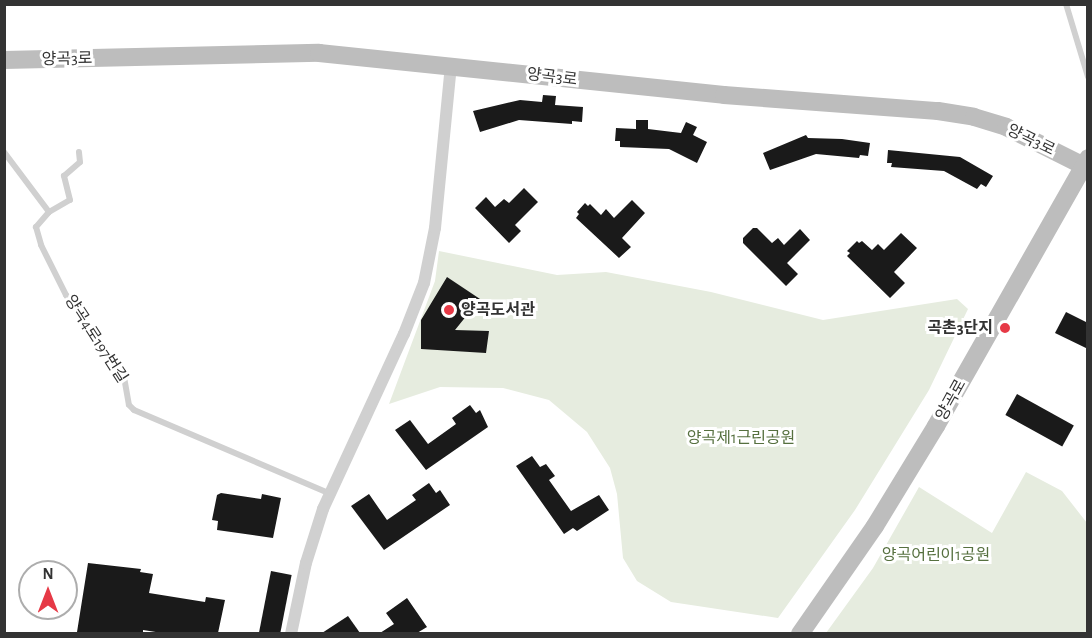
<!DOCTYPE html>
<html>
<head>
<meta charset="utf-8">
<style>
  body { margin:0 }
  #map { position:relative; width:1092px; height:638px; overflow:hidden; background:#fff; font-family:"Alegreya Sans","Noto Sans KR",sans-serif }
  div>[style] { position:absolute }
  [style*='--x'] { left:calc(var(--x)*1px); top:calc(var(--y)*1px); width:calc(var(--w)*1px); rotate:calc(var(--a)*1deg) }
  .green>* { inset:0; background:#e6ecdf }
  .building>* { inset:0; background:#1a1a1a; transform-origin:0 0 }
  .lane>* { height:6px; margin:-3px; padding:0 3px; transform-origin:3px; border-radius:3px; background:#d0d0d0 }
  .street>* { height:12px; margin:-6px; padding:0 6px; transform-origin:6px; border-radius:6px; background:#d0d0d0 }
  .secondary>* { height:18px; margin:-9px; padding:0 9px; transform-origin:9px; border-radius:9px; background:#bdbdbd }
  .dots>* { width:16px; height:16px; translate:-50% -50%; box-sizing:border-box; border:3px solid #fff; border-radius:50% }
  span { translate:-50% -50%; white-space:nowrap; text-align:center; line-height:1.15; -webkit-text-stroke:6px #fff; paint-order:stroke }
  .street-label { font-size:16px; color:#333 }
  .poi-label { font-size:16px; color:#333; font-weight:700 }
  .left { translate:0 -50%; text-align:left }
  .right { translate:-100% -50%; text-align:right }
  .park-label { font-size:16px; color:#56703f }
  .frame { position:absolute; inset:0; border:6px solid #333; pointer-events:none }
  .north { position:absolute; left:18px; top:560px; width:60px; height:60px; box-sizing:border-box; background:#fff; border:2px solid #adadad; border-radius:50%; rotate:0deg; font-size:16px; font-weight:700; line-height:24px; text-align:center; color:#333 }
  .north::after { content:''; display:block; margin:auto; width:21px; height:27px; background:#e63946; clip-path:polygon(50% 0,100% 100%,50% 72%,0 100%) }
</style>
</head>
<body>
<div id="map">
  <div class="green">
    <div style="clip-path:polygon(439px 251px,557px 275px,606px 272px,711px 292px,823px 320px,957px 299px,968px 309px,929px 390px,855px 510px,778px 618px,671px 602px,637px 581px,623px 558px,617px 494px,610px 468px,587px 432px,549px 400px,503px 388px,440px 387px,389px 404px,435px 281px)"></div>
    <div style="clip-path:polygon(1026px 472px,1062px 491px,1087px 523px,1087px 633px,826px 633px,873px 568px,919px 487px,992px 533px)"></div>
  </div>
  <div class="building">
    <div style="clip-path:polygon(543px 95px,556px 96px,555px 105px,583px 107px,582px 122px,572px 121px,572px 124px,519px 120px,480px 132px,473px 111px,520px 100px,542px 102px)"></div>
    <div style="clip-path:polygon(636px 120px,648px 120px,648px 129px,681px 133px,686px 122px,697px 127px,693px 135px,707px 142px,697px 163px,669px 149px,620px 147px,620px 141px,615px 141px,616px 128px,636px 129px)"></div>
    <div style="clip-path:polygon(806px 135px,808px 138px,842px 139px,870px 143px,868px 156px,860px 155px,859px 158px,816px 154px,770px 170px,763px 153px)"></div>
    <div style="clip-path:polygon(888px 150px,960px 157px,993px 176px,986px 187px,981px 184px,977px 189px,944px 171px,891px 167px,892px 163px,887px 163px)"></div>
    <div style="clip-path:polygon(524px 188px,538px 202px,515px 225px,521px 231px,509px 243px,475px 208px,486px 197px,495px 207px,504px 199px,509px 203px)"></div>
    <div style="clip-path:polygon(632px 200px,645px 213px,622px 238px,631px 247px,619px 258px,576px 218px,579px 214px,577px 212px,585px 203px,588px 206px,590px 204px,601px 215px,606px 209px,614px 218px)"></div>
    <div style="clip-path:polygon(753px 228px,757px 228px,772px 243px,778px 238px,784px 245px,800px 229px,810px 240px,787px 263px,798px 274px,786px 286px,743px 243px,743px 238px)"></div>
    <div style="clip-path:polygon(901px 233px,917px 248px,894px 272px,905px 283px,890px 298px,847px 256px,850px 253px,847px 251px,857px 241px,859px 243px,862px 241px,872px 250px,878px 244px,884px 250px)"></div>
    <div style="clip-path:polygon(447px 277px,480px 299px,455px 330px,489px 331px,486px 353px,421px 349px,421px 320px)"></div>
    <div style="clip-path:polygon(1066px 312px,1088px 323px,1088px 349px,1055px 333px)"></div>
    <div style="left:1017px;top:394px;width:65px;height:24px;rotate:29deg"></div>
    <div style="clip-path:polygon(470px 405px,476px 413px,480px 410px,488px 427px,426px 470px,395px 430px,410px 420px,428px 444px,456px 424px,452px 418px)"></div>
    <div style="clip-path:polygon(532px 456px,540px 467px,546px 464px,555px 476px,549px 480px,571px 511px,599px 495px,609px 510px,577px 531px,573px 528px,564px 534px,516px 466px)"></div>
    <div style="clip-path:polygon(429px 483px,436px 493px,440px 490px,450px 505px,384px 550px,351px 506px,369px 494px,387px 520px,416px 500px,412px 495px)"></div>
    <div style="clip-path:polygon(221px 493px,261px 499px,262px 494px,281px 498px,273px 538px,217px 530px,218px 521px,212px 520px,217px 495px)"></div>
    <div style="clip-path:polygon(88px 563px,141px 569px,140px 572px,153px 574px,149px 593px,205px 602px,206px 597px,225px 600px,218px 633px,162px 633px,143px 630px,143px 633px,77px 632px)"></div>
    <div style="left:271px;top:571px;width:21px;height:63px;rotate:11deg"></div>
    <div style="clip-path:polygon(407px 598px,427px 627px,417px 633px,380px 633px,394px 624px,386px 613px)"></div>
    <div style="clip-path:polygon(348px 616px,360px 633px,322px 633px)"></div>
  </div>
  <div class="lane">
    <div style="--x:1066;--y:4;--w:76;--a:73.2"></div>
    <div style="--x:4;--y:152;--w:75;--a:53.1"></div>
    <div style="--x:49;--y:212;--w:20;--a:131"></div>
    <div style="--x:36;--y:227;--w:19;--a:74"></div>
    <div style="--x:41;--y:245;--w:56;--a:63.4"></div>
    <div style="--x:66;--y:295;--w:100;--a:54.7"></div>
    <div style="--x:124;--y:377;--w:28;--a:80"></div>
    <div style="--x:129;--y:405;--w:7;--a:45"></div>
    <div style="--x:134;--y:410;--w:212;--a:23.1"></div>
    <div style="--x:49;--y:212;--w:24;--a:-30"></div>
    <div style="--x:70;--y:200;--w:25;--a:-104"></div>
    <div style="--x:64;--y:176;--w:21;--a:-41"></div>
    <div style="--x:80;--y:162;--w:10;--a:-96"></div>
  </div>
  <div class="street">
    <div style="--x:291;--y:634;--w:73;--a:-78.1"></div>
    <div style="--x:306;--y:563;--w:57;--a:-72.5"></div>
    <div style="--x:323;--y:509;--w:193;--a:-65.2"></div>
    <div style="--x:404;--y:334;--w:55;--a:-68.6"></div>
    <div style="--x:424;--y:283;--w:56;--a:-78.7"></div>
    <div style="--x:435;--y:228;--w:163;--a:-84.4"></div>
  </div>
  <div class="secondary">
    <div style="--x:4;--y:60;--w:315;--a:-1.3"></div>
    <div style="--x:319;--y:53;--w:407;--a:5.9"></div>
    <div style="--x:724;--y:95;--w:215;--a:4.3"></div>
    <div style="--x:938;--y:111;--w:36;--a:9"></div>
    <div style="--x:974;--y:117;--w:34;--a:17"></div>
    <div style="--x:1006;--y:127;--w:92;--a:26.6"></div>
    <div style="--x:800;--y:634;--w:131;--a:-55.2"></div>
    <div style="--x:875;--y:526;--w:117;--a:-58.6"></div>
    <div style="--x:936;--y:426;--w:308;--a:-60.4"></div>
  </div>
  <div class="dots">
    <div style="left:449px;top:310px;background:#e63946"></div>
    <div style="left:1005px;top:328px;background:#e63946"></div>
  </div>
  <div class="street-label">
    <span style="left:67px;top:59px;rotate:-1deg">양곡3로</span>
    <span style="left:552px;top:77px;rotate:7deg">양곡3로</span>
    <span style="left:1031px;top:140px;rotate:26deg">양곡3로</span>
    <span style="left:96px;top:339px;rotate:57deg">양곡4로197번길</span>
    <span style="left:951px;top:400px;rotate:-61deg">양곡로</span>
  </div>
  <div class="poi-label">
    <span class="left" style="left:461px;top:310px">양곡도서관</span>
    <span class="right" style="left:993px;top:328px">곡촌3단지</span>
  </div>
  <div class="park-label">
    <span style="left:741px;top:438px">양곡제1근린공원</span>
    <span style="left:936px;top:555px">양곡어린이1공원</span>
  </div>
  <div class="frame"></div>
  <div class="north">N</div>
</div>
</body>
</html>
